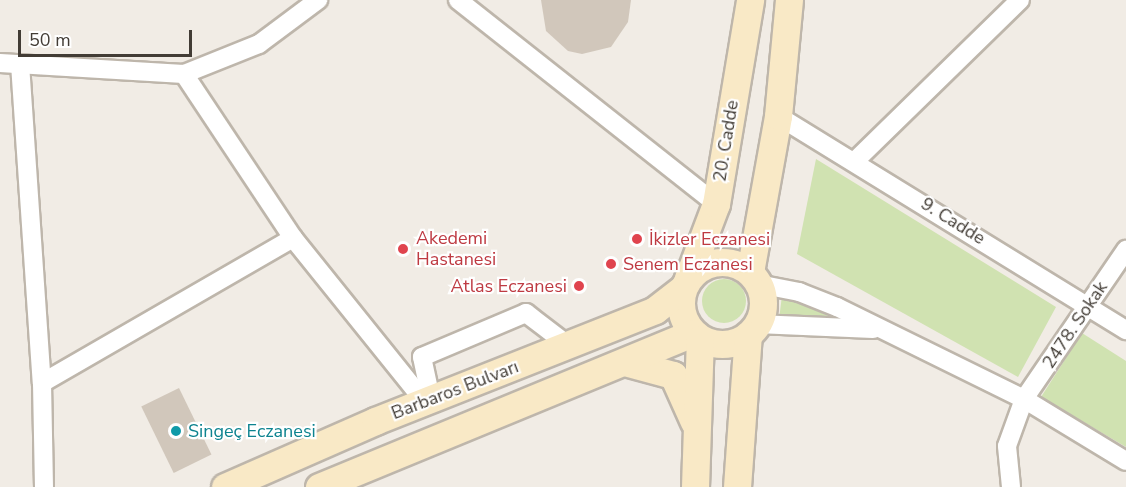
<!DOCTYPE html>
<html>
<head>
<meta charset="utf-8">
<style>
  body { margin:0 }
  #map { position:relative; width:1126px; height:487px; overflow:hidden; background:#f1ece5; font-family:"Nunito Sans",sans-serif }
  div>[style] { position:absolute }
  [style*='--x'] { left:calc(var(--x)*1px); top:calc(var(--y)*1px); width:calc(var(--w)*1px); rotate:calc(var(--a)*1deg) }
  .green>* { inset:0; background:#d0e2b1 }
  .round { border-radius:50% }
  .building>* { inset:0; background:#d1c7bb; transform-origin:0 0 }
  .roads { filter:drop-shadow(2px 0 #beb6ab) drop-shadow(-2px 0 #beb6ab) drop-shadow(0 2px #beb6ab) drop-shadow(0 -2px #beb6ab) }
  .street>* { height:18px; margin:-9px; padding:0 9px; transform-origin:9px; border-radius:9px; background:#fff }
  .secondary>* { height:27px; margin:-13.5px; padding:0 13.5px; transform-origin:13.5px; border-radius:13.5px; background:#f9e9c6 }
  .secondary>.ring { margin:-13.5px; padding:0; box-sizing:content-box; background:none; border:27px solid #f9e9c6; border-radius:50% }
  .dots>* { width:16px; height:16px; translate:-50% -50%; box-sizing:border-box; border:3px solid #fff; border-radius:50% }
  span { translate:-50% -50%; white-space:nowrap; text-align:center; line-height:1.15; -webkit-text-stroke:4.5px #fff; paint-order:stroke }
  .street-label { font-size:18px; color:#423c35 }
  .health-label { font-size:18px; color:#be3a42 }
  .left { translate:0 -50%; text-align:left }
  .right { translate:-100% -50%; text-align:right }
  .culture-label { font-size:18px; color:#0d838f }
  .scale { position:absolute; left:18px; top:30px; width:174px; height:27px; box-sizing:border-box; border:3px solid #423c35; border-top:0; padding-left:8px; font-size:18px; line-height:21px; white-space:nowrap; color:#423c35; -webkit-text-stroke:4px #fff; paint-order:stroke }
</style>
</head>
<body>
<div id="map">
  <div class="green">
    <div style="clip-path:polygon(816px 159px,1056px 307px,1018px 377px,797px 254px)"></div>
    <div class="round" style="left:702px;top:279px;width:44px;height:44px"></div>
    <div style="clip-path:polygon(782px 295px,840px 321px,779px 320px)"></div>
    <div style="clip-path:polygon(1082px 333px,1126px 361px,1126px 447px,1041px 397px)"></div>
  </div>
  <div class="building">
    <div style="clip-path:polygon(541px 0,631px 0,628px 22px,611px 47px,582px 54px,568px 51px,546px 31px)"></div>
    <div style="left:179px;top:388px;width:74px;height:42px;rotate:64deg"></div>
  </div>
  <div class="roads">
    <div class="street">
      <div style="--x:458;--y:0;--w:329;--a:38.3"></div>
      <div style="--x:0;--y:63;--w:184;--a:3.4"></div>
      <div style="--x:184;--y:74;--w:81;--a:-21.8"></div>
      <div style="--x:259;--y:44;--w:74;--a:-36.7"></div>
      <div style="--x:20;--y:64;--w:320;--a:86.1"></div>
      <div style="--x:42;--y:383;--w:104;--a:88.9"></div>
      <div style="--x:184;--y:74;--w:197;--a:56.4"></div>
      <div style="--x:293;--y:238;--w:211;--a:51.2"></div>
      <div style="--x:778;--y:116;--w:409;--a:31.6"></div>
      <div style="--x:856;--y:160;--w:229;--a:-44.3"></div>
      <div style="--x:758;--y:284;--w:42;--a:11"></div>
      <div style="--x:799;--y:292;--w:41;--a:21.5"></div>
      <div style="--x:837;--y:307;--w:208;--a:26.2"></div>
      <div style="--x:1024;--y:399;--w:119;--a:31.3"></div>
      <div style="--x:757;--y:324;--w:116;--a:2.5"></div>
      <div style="--x:42;--y:383;--w:290;--a:-30"></div>
      <div style="--x:431;--y:399;--w:43;--a:-102.1"></div>
      <div style="--x:422;--y:357;--w:113;--a:-22.9"></div>
      <div style="--x:526;--y:313;--w:54;--a:37.5"></div>
      <div style="--x:1011;--y:487;--w:41;--a:-95.6"></div>
      <div style="--x:1007;--y:446;--w:50;--a:-70.1"></div>
      <div style="--x:1024;--y:399;--w:181;--a:-55.6"></div>
    </div>
    <div class="secondary">
      <div class="ring" style="left:681px;top:262px;width:55px;height:55px"></div>
      <div style="--x:750;--y:272;--w:158;--a:-79.8"></div>
      <div style="--x:778;--y:116;--w:117;--a:-84.6"></div>
      <div style="--x:688;--y:278;--w:79;--a:-69.3"></div>
      <div style="--x:716;--y:204;--w:207;--a:-80.5"></div>
      <div style="--x:628;--y:363;--w:47;--a:14.9"></div>
      <div style="--x:673;--y:375;--w:51;--a:65.9"></div>
      <div style="--x:225;--y:487;--w:164;--a:-23.7"></div>
      <div style="--x:375;--y:421;--w:301;--a:-21.6"></div>
      <div style="--x:655;--y:310;--w:34;--a:-38"></div>
      <div style="--x:319;--y:487;--w:404;--a:-22.4"></div>
      <div style="--x:695;--y:487;--w:148;--a:-88.1"></div>
      <div style="--x:737;--y:487;--w:152;--a:-85.9"></div>
    </div>
  </div>
  <div class="dots">
    <div style="left:637px;top:239px;background:#e0444e"></div>
    <div style="left:403px;top:249px;background:#e0444e"></div>
    <div style="left:611px;top:264px;background:#e0444e"></div>
    <div style="left:579px;top:286px;background:#e0444e"></div>
    <div style="left:176px;top:431px;background:#0f9aa8"></div>
  </div>
  <div class="street-label">
    <span style="left:726px;top:141px;rotate:-81deg">20. Cadde</span>
    <span style="left:953px;top:221px;rotate:32deg">9. Cadde</span>
    <span style="left:1075px;top:325px;rotate:-56deg">2478. Sokak</span>
    <span style="left:455px;top:390px;rotate:-21deg">Barbaros Bulvarı</span>
  </div>
  <div class="health-label">
    <span class="left" style="left:416px;top:249px">Akedemi<br>Hastanesi</span>
    <span class="left" style="left:649px;top:239px">İkizler Eczanesi</span>
    <span class="left" style="left:623px;top:264px">Senem Eczanesi</span>
    <span class="right" style="left:567px;top:286px">Atlas Eczanesi</span>
  </div>
  <div class="culture-label">
    <span class="left" style="left:188px;top:431px">Singeç Eczanesi</span>
  </div>
  <div class="scale">50 m</div>
</div>
</body>
</html>
